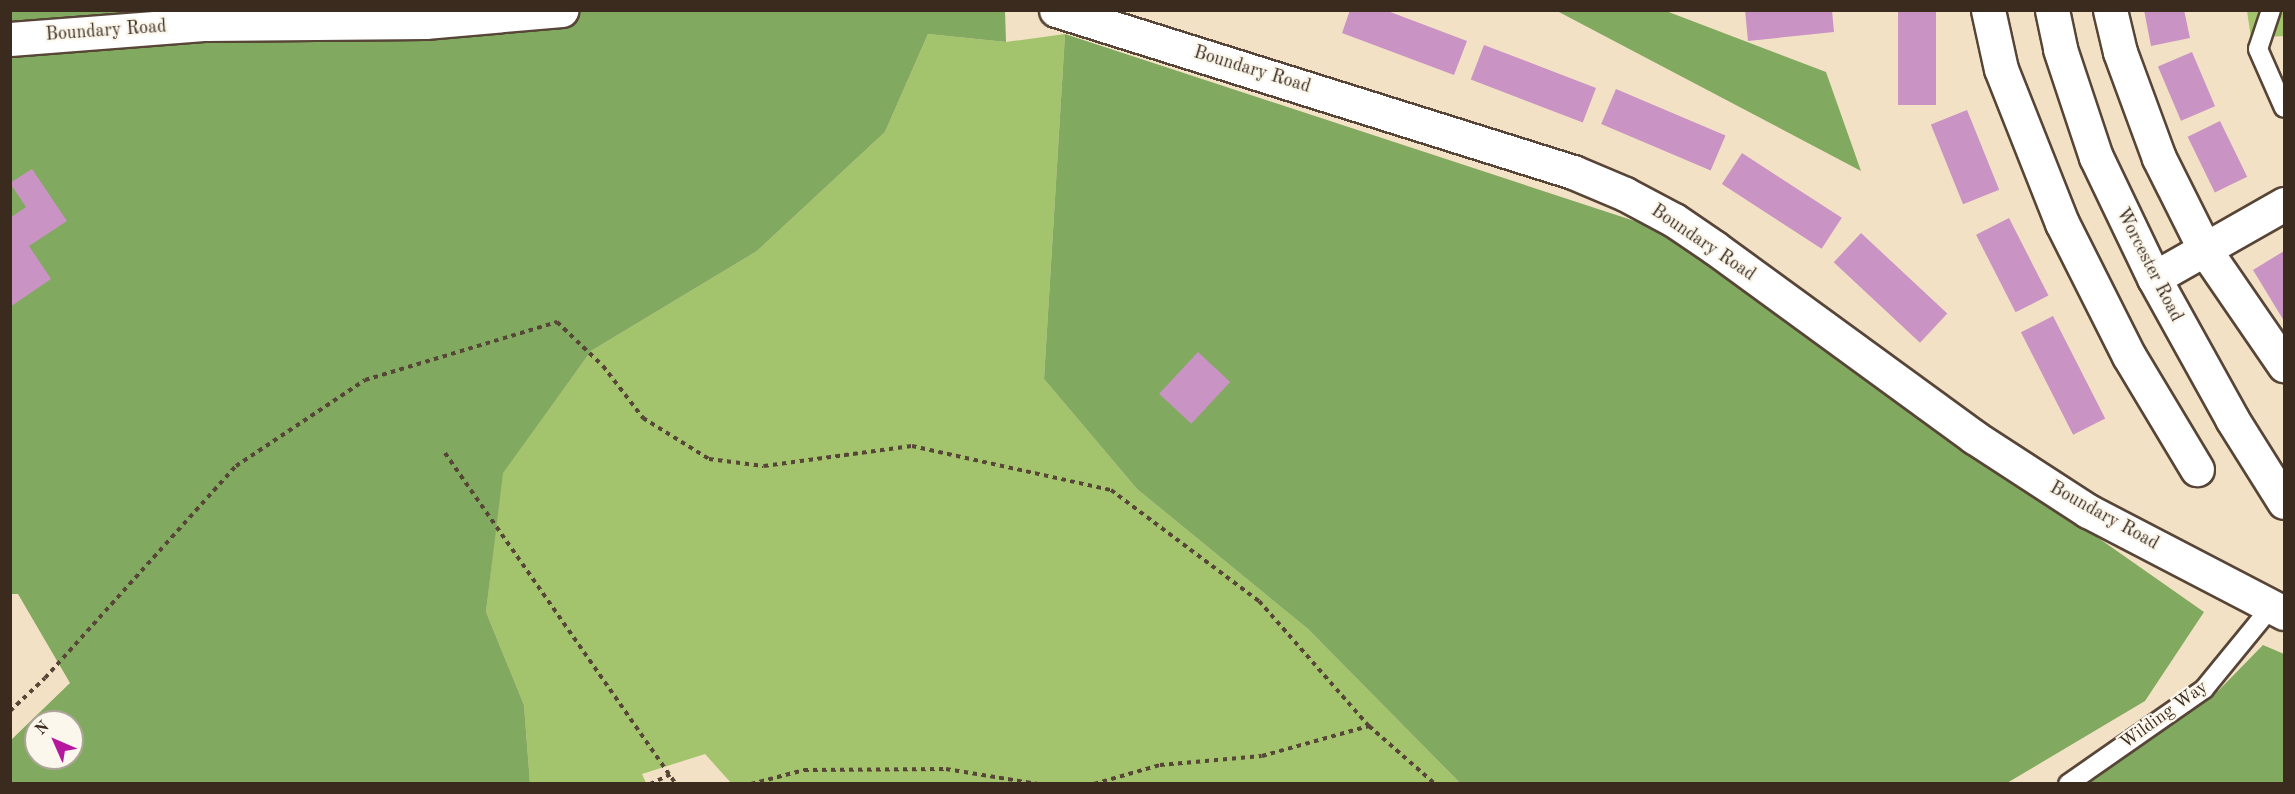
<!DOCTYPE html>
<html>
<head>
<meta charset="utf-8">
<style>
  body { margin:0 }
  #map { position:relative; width:2295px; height:794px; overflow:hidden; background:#f3e1c5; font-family:"Old Standard TT",serif }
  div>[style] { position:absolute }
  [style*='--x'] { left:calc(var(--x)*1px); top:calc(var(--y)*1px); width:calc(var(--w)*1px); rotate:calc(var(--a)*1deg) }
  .green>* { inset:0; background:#a3c36c }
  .forest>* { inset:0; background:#82a960 }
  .building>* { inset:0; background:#c994c4; transform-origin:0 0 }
  .path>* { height:4px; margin-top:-2px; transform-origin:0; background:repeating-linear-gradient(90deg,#574537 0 4.5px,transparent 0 9px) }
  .roads { filter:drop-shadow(2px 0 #574537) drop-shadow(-2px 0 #574537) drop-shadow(0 2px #574537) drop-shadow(0 -2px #574537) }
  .lane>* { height:18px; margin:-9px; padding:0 9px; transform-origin:9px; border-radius:9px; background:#fff }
  .street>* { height:33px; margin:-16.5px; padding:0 16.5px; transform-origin:16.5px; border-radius:16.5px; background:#fff }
  .secondary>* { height:33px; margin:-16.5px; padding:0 16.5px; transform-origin:16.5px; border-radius:16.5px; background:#fff }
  span { translate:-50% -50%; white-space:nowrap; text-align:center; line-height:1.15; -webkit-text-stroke:4.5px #fbf7ec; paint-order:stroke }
  .street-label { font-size:18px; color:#3b2a1e }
  .frame { position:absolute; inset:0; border:12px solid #3b2a1e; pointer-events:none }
  .north { position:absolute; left:24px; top:710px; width:60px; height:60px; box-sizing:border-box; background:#fbf7ec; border:2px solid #aea59a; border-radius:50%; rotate:315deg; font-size:16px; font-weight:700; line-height:24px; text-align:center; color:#3b2a1e }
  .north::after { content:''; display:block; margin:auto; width:21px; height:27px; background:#b5179e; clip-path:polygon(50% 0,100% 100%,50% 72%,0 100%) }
</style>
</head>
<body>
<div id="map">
  <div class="green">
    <div style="clip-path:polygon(2247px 11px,2284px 11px,2284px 36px,2251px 38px)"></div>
    <div style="clip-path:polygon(928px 34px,1006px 42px,1065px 34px,1044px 379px,1137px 489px,1308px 629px,1460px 783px,732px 784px,705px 754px,642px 774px,646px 783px,530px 783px,524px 705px,486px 612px,502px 473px,591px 351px,757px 251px,885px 132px)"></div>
  </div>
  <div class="forest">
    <div style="clip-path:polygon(evenodd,1005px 10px,1006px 42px,928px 34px,885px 132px,757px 251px,591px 351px,503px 473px,486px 612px,524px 705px,530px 783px,11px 784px,11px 740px,70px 683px,18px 594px,11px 594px,10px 11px,1005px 10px,36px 722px,72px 722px,72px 758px,36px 758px,36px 722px)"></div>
    <div style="clip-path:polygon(1557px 11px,1666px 11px,1826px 72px,1861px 171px)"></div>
    <div style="clip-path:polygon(1065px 34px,1656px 228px,2204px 612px,2145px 701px,2007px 783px,1460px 783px,1308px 629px,1137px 489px,1044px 379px)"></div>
    <div style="clip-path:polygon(2263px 645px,2284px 654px,2284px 783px,2081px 784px,2219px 690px)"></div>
  </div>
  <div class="building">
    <div style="clip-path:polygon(1350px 10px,1385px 10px,1467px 41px,1454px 75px,1342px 33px)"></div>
    <div style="clip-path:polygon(1745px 10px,1832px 10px,1834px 32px,1748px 41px)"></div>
    <div style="left:1898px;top:10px;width:38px;height:95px"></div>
    <div style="clip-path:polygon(2144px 10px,2184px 10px,2190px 38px,2151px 46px)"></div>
    <div style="left:1484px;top:45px;width:120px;height:37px;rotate:21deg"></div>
    <div style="left:2192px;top:52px;width:59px;height:37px;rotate:67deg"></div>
    <div style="left:1616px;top:89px;width:119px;height:38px;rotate:23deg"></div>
    <div style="left:1967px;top:110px;width:86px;height:39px;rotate:68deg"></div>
    <div style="left:2220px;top:121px;width:62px;height:36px;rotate:64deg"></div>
    <div style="left:1742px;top:153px;width:119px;height:37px;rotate:33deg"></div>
    <div style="clip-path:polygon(32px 169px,67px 221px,29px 246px,51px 279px,10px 307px,10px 218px,26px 207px,10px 183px)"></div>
    <div style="left:2009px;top:218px;width:87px;height:37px;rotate:63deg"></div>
    <div style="left:1861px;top:233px;width:118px;height:40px;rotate:43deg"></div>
    <div style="clip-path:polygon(2284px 251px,2284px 321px,2253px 270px)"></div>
    <div style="left:2053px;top:316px;width:115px;height:36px;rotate:63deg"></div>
    <div style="left:1198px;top:352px;width:44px;height:57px;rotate:43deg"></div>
  </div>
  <div class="path">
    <div style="--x:445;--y:453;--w:404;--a:55.1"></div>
    <div style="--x:10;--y:711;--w:48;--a:-43.3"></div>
    <div style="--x:45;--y:678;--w:285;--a:-48"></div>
    <div style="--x:236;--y:466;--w:155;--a:-33.7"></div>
    <div style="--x:365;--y:380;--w:201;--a:-16.8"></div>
    <div style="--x:557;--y:322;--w:64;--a:43.7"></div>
    <div style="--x:603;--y:366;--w:66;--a:52.4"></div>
    <div style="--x:643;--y:418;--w:78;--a:31.8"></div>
    <div style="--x:709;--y:459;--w:55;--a:7.3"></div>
    <div style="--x:764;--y:466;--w:149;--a:-7.7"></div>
    <div style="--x:912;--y:446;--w:204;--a:12.5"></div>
    <div style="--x:1111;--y:490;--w:185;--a:36.9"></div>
    <div style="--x:1259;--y:601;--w:167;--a:48.7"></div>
    <div style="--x:650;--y:784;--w:23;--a:-25"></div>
    <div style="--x:751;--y:784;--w:55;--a:-14.8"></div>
    <div style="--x:804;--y:770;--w:142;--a:-0.4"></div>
    <div style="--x:946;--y:769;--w:93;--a:9.3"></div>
    <div style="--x:1094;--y:784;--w:69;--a:-16.1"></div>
    <div style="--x:1160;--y:765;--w:102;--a:-5"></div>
    <div style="--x:1262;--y:756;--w:111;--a:-15.7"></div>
    <div style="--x:1369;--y:726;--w:88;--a:41.3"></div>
  </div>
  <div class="roads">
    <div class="lane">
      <div style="--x:2271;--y:10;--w:41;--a:108.4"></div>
      <div style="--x:2258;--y:49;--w:64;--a:66.2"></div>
      <div style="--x:2068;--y:784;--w:166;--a:-34.9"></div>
      <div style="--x:2204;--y:689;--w:107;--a:-50.7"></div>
    </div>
    <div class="street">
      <div style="--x:1988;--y:10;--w:60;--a:77.6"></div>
      <div style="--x:2001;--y:69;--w:166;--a:68.4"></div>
      <div style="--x:2062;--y:223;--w:149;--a:63.3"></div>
      <div style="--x:2129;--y:356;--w:132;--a:59"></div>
      <div style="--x:2052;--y:10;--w:40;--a:78"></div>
      <div style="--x:2060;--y:49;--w:114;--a:71.6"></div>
      <div style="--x:2096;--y:157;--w:134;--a:64.4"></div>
      <div style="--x:2154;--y:278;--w:161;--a:61"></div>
      <div style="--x:2232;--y:419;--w:98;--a:57.9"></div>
      <div style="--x:2110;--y:10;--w:43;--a:76.6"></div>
      <div style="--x:2120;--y:52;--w:113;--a:69.8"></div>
      <div style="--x:2159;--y:158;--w:103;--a:63.4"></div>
      <div style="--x:2205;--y:250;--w:140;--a:55.5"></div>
      <div style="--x:2154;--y:278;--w:150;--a:-29.6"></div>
    </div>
    <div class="secondary">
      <div style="--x:1056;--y:10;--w:542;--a:17.4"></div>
      <div style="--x:1573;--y:172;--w:56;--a:22.9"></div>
      <div style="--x:1625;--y:194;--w:55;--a:28"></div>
      <div style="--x:1674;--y:220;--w:50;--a:34.3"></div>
      <div style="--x:1715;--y:248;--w:321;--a:36.1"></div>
      <div style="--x:1974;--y:437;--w:136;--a:33"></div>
      <div style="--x:2088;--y:511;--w:221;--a:27.5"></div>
      <div style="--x:10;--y:39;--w:197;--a:-4.4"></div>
      <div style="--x:206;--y:24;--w:219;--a:-0.5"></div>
      <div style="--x:425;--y:22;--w:137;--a:-5"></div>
    </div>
  </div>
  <div class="street-label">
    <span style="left:106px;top:31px;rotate:-4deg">Boundary Road</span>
    <span style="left:1252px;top:70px;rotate:17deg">Boundary Road</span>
    <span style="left:1703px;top:243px;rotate:34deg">Boundary Road</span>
    <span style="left:2149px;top:265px;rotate:63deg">Worcester Road</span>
    <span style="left:2104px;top:516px;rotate:29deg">Boundary Road</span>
    <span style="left:2164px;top:715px;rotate:-36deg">Wilding Way</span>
  </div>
  <div class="frame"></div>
  <div class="north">N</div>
</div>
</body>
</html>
